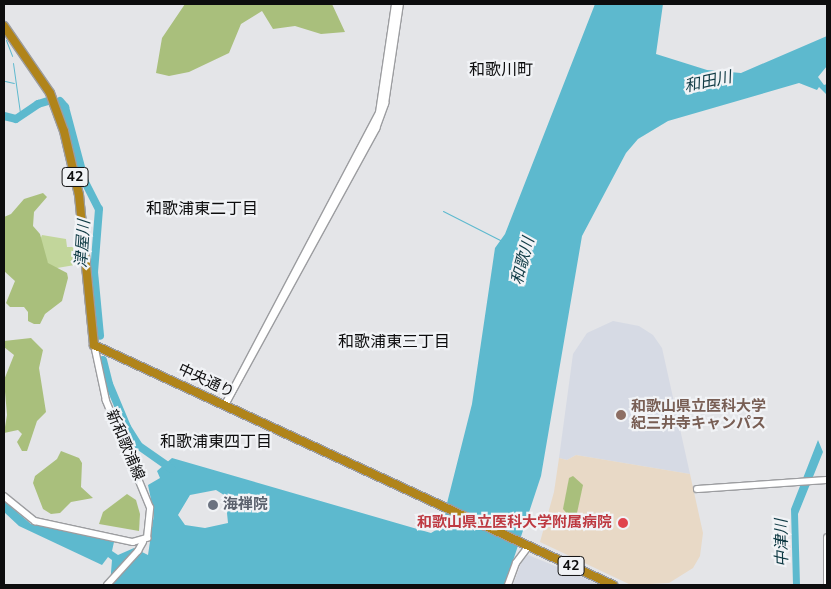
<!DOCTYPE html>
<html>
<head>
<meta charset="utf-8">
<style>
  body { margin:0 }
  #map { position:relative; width:831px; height:589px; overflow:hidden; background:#e4e5e8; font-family:"Nunito Sans","Noto Sans JP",sans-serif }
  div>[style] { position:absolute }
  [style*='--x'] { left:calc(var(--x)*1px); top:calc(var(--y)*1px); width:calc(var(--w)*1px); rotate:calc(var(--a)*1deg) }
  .built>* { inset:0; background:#d6dae4 }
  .medical>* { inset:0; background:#e8d9c6 }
  .green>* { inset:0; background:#c2d69b }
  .forest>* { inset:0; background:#a9bf7c }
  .water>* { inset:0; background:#5db9ce }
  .stream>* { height:1px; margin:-0.5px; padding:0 0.5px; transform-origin:0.5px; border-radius:0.5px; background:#5db9ce }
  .river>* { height:8px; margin:-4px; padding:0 4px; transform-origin:4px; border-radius:4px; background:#5db9ce }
  .roads { filter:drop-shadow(1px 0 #9c9da0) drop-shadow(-1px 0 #9c9da0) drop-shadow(0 1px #9c9da0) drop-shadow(0 -1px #9c9da0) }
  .secondary>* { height:5.5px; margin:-2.75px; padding:0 2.75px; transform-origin:2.75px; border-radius:2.75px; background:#fff }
  .highway>* { height:8px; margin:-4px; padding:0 4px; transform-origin:4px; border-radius:4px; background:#b0841a }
  .dots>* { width:14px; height:14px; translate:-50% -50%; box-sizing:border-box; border:2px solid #f1f3f6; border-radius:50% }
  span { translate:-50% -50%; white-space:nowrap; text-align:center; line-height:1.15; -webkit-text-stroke:4.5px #f1f3f6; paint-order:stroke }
  .shield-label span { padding:1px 4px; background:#f1f3f6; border:1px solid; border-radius:4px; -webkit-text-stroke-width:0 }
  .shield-label { font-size:14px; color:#0d0d0e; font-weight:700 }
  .street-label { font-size:15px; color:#0d0d0e }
  .education-label { font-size:15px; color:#785e54; font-weight:700 }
  .left { translate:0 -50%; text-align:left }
  .worship-label { font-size:15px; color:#5b616d; font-weight:700 }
  .health-label { font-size:15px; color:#be3a42; font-weight:700 }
  .right { translate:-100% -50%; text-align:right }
  .neighbourhood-label { font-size:16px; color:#0d0d0e }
  .water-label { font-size:16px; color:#0f3a44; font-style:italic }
  .frame { position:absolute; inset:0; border:5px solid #0d0d0e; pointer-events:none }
</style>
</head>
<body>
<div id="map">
  <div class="built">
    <div style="clip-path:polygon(613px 321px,639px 326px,653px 335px,662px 348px,690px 474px,576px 455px,567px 460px,559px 458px,573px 354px,587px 333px)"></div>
    <div style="clip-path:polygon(528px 555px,602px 585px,513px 585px,522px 561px)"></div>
  </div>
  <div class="medical">
    <div style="clip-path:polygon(576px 455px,690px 474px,703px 533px,700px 556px,693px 568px,669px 583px,631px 585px,540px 542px,554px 492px,559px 458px,567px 460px)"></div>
  </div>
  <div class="green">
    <div style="clip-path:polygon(42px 235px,66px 239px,67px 247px,78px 247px,81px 264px,51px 269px,38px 245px)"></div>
  </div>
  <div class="forest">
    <div style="clip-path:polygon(185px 4px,332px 4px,345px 32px,321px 34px,295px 26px,273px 29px,262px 11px,241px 24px,229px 53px,189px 72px,169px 76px,156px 73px,162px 38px)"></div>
    <div style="clip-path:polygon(43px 193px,47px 197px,34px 212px,33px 226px,40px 234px,48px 263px,67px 273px,68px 278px,62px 301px,45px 314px,40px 324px,34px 324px,28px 321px,28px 312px,24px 307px,10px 307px,6px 303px,15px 281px,4px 271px,4px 217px,11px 214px,24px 199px)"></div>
    <div style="clip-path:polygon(31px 338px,43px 350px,39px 368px,46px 412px,37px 421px,27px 451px,22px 451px,17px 442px,22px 434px,18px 430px,4px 433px,7px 415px,4px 380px,14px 355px,4px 347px,4px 341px)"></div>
    <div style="clip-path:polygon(61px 451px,79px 458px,82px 463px,81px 487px,93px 498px,71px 502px,60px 513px,51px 514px,43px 509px,33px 483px,35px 476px,57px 459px)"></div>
    <div style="clip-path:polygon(573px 476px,583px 485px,577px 513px,570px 517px,563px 509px,569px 478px)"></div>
    <div style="clip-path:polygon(127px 494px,136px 500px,140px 514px,139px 531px,99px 524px,103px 512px)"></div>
  </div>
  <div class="water">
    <div style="clip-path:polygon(evenodd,595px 4px,663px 4px,656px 54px,707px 70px,741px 73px,827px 36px,827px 66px,818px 77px,824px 85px,827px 84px,827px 95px,819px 87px,817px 90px,799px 83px,668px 121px,638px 139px,626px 153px,582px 236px,541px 476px,505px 585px,110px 585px,112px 560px,108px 557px,102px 565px,19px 526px,4px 512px,4px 501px,31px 524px,105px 539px,114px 542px,112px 551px,118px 555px,134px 548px,148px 555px,154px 514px,148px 485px,160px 478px,157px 471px,172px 458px,431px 533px,441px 527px,472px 404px,495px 248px,505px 234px,595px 4px,216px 490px,232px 500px,227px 513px,228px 523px,205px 528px,185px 525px,178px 515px,190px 495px,216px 490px)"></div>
    <div style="clip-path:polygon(818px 440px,823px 452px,798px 514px,800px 585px,793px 585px,791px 509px)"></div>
  </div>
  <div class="stream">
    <div style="--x:6;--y:40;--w:17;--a:69"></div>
    <div style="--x:13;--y:63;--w:50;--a:82"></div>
    <div style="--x:20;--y:113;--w:4;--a:34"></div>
    <div style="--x:5;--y:81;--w:9;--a:13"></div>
    <div style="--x:443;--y:211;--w:64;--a:27"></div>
  </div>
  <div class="river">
    <div style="--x:60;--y:101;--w:8;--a:50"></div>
    <div style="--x:65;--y:107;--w:78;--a:75.1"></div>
    <div style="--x:85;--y:182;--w:30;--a:63"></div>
    <div style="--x:99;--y:209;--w:63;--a:94.5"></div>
    <div style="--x:94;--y:272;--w:64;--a:84.6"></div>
    <div style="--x:4;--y:116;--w:12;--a:14"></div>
    <div style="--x:16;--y:119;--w:27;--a:-34"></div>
    <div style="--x:38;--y:104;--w:10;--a:-17"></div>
    <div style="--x:103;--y:360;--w:25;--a:76"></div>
    <div style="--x:109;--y:384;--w:47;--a:67.3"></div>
    <div style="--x:127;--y:427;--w:22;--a:58"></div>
    <div style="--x:139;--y:446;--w:39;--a:35"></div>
  </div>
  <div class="roads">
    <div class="secondary">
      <div style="--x:225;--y:405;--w:315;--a:-61.3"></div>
      <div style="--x:376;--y:129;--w:27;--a:-70"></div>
      <div style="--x:385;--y:104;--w:101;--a:-81.5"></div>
      <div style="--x:225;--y:405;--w:330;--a:-62.2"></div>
      <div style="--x:379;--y:113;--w:110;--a:-81.6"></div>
      <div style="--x:697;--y:489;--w:130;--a:-4"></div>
      <div style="--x:4;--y:496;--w:40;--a:39"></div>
      <div style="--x:35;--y:521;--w:100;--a:12.1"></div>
      <div style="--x:133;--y:542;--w:15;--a:-16"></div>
      <div style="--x:147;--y:538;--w:30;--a:-84"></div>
      <div style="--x:150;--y:508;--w:116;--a:-112.4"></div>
      <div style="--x:106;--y:401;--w:57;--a:-102.1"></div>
      <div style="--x:107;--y:585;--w:46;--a:-47.6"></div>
      <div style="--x:138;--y:551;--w:10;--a:-61"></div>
      <div style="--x:508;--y:585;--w:23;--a:-70"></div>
      <div style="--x:516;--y:563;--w:20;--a:-53"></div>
      <div style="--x:827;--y:585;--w:47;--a:-90"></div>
    </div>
    <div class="highway">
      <div style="--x:4;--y:26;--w:81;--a:55.5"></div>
      <div style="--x:50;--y:93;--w:40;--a:69.8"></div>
      <div style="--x:64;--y:131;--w:66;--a:76.8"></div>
      <div style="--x:79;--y:195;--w:151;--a:84.3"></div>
      <div style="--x:94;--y:345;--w:572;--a:24.82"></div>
    </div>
  </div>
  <div class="dots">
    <div style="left:621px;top:415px;background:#8d6e63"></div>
    <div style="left:213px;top:505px;background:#6b7280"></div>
    <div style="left:623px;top:523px;background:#e0444e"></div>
  </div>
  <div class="shield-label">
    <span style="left:75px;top:177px">42</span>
    <span style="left:571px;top:566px">42</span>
  </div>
  <div class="street-label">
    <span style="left:206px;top:381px;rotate:25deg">中央通り</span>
    <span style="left:125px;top:445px;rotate:67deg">新和歌浦線</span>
  </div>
  <div class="education-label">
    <span class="left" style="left:631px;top:415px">和歌山県立医科大学<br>紀三井寺キャンパス</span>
  </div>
  <div class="worship-label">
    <span class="left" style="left:223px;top:505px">海禅院</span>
  </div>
  <div class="health-label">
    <span class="right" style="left:612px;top:523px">和歌山県立医科大学附属病院</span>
  </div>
  <div class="neighbourhood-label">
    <span style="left:501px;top:70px">和歌川町</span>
    <span style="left:202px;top:209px">和歌浦東二丁目</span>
    <span style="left:394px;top:342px">和歌浦東三丁目</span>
    <span style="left:216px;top:442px">和歌浦東四丁目</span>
  </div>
  <div class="water-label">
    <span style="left:708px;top:82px;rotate:-12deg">和田川</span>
    <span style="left:83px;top:244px;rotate:-86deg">津屋川</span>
    <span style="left:523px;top:261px;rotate:-75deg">和歌川</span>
    <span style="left:782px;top:543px;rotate:-91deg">中津川</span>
  </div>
  <div class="frame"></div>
</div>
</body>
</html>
